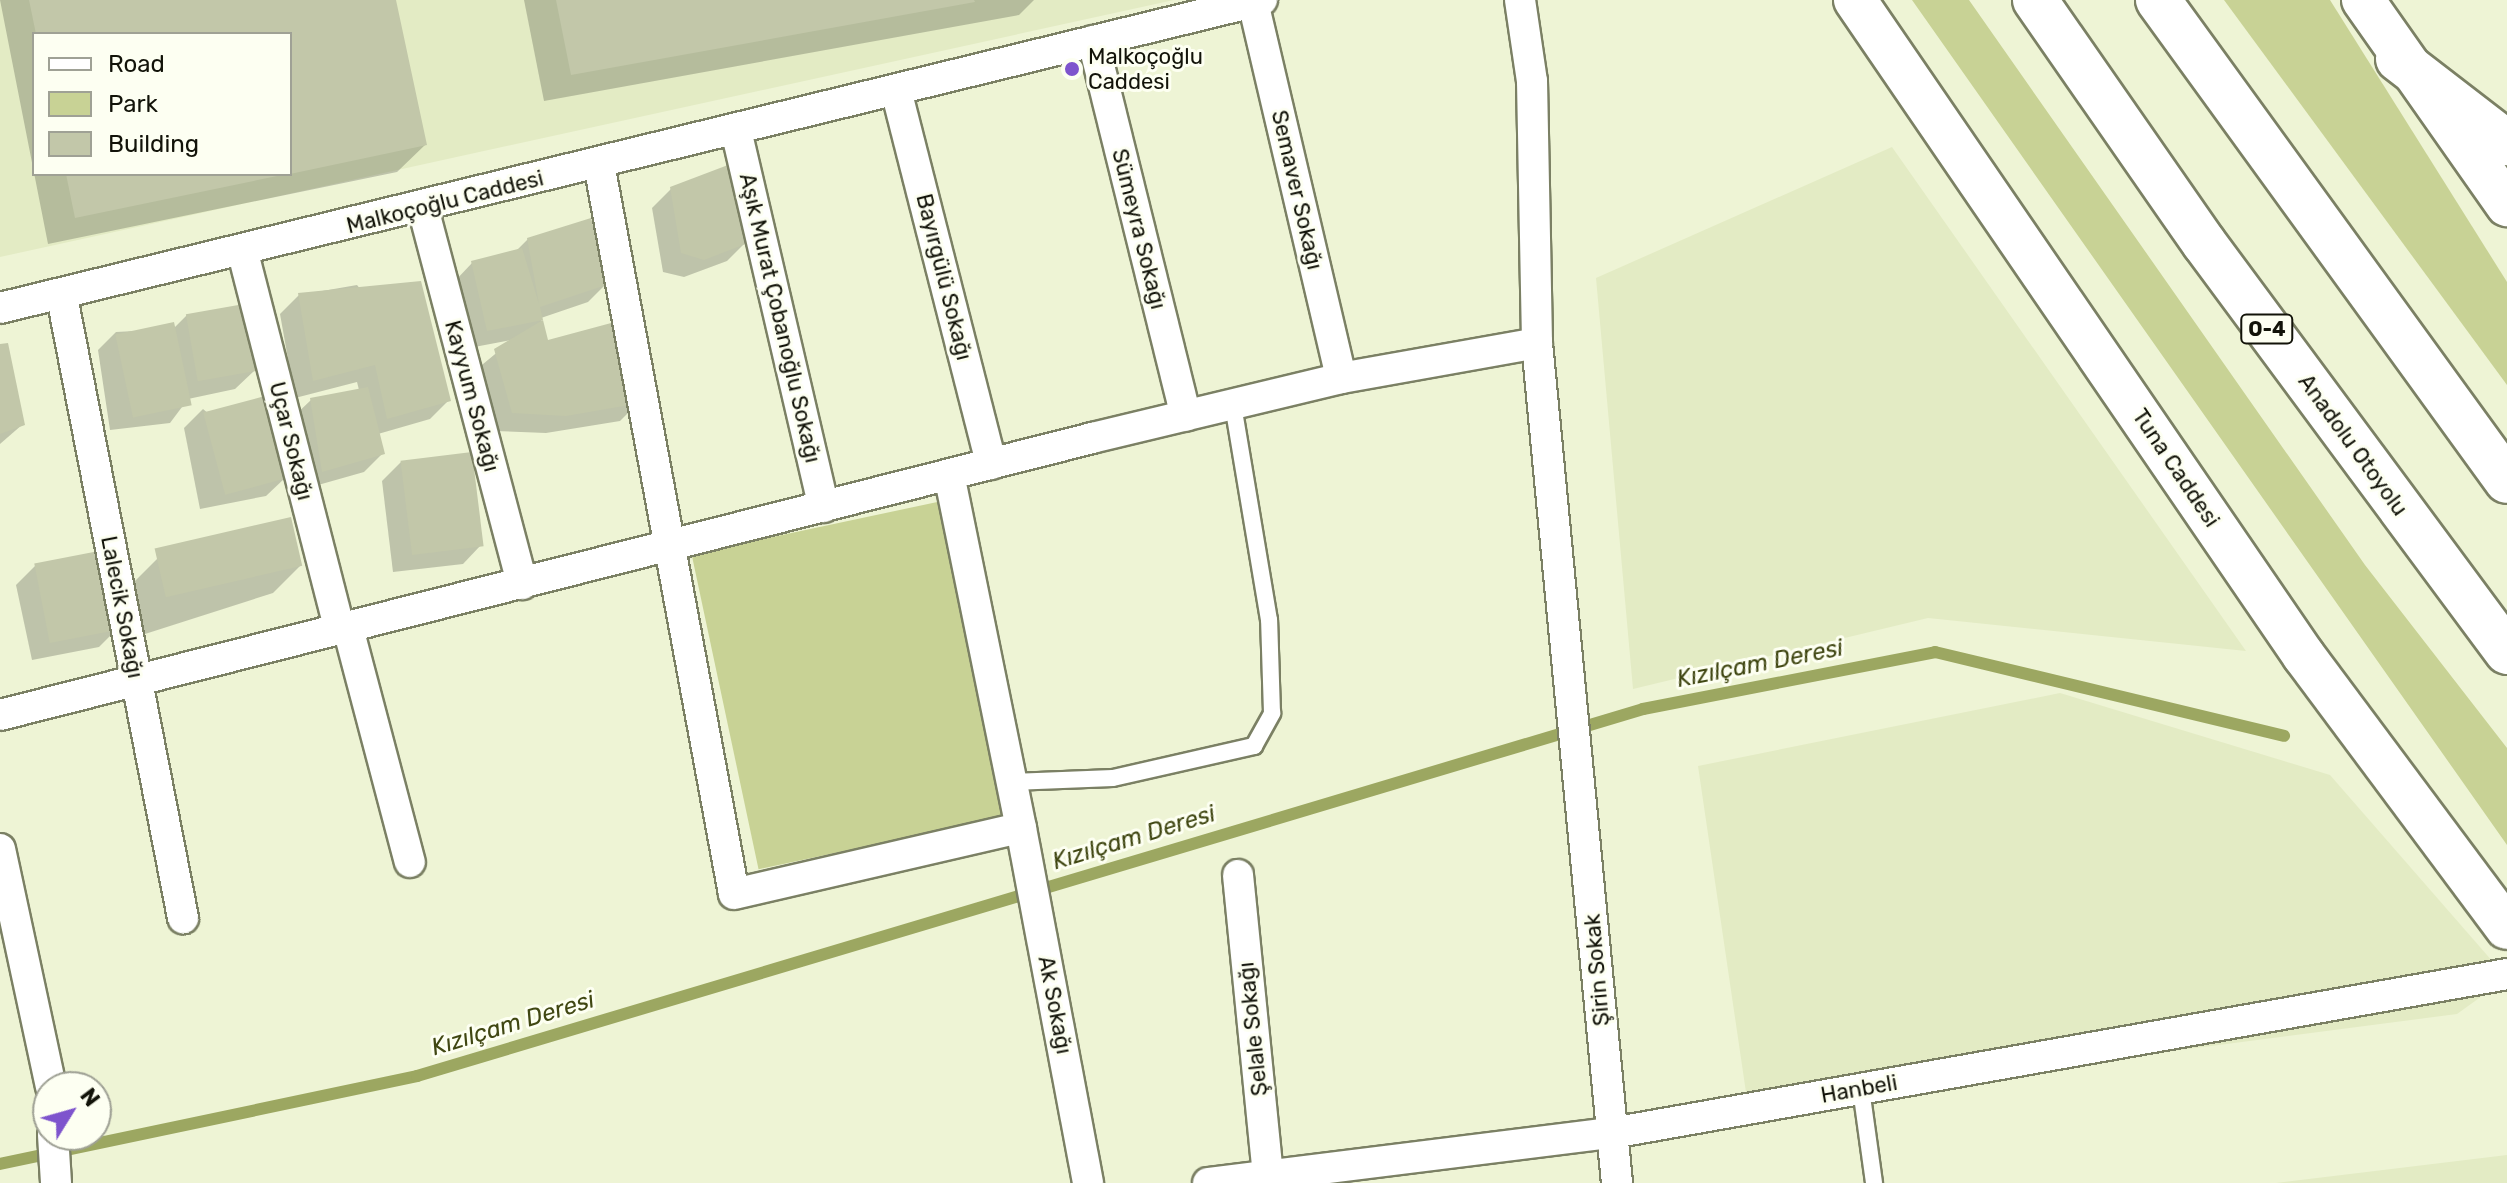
<!DOCTYPE html>
<html>
<head>
<meta charset="utf-8">
<style>
  body { margin:0 }
  #map { position:relative; width:2507px; height:1183px; overflow:hidden; background:#eef4d5; font-family:Rubik,sans-serif }
  div>[style] { position:absolute }
  [style*='--x'] { left:calc(var(--x)*1px); top:calc(var(--y)*1px); width:calc(var(--w)*1px); rotate:calc(var(--a)*1deg) }
  .built>* { inset:0; background:#e3ebc4 }
  .green>* { inset:0; background:#c8d295; transform-origin:0 0 }
  .shadow>* { inset:0; background:#0003 }
  .stream>* { height:12px; margin:-6px; padding:0 6px; transform-origin:6px; border-radius:6px; background:#9ca761 }
  .building>* { inset:0; background:#c2c7a9; transform-origin:0 0 }
  .roads { filter:drop-shadow(2px 0 #7b8064) drop-shadow(-2px 0 #7b8064) drop-shadow(0 2px #7b8064) drop-shadow(0 -2px #7b8064) }
  .service>* { height:16px; margin:-8px; padding:0 8px; transform-origin:8px; border-radius:8px; background:#fff }
  .minor>* { height:30px; margin:-15px; padding:0 15px; transform-origin:15px; border-radius:15px; background:#fff }
  .secondary>* { height:42px; margin:-21px; padding:0 21px; transform-origin:21px; border-radius:21px; background:#fff }
  .primary>* { height:44px; margin:-22px; padding:0 22px; transform-origin:22px; border-radius:22px; background:#fff }
  .motorway>* { height:44px; margin:-22px; padding:0 22px; transform-origin:22px; border-radius:22px; background:#fff }
  .dots>* { width:22px; height:22px; translate:-50% -50%; box-sizing:border-box; border:4px solid #fdfff2; border-radius:50% }
  span { translate:-50% -50%; white-space:nowrap; text-align:center; line-height:1.15; -webkit-text-stroke:6px #fdfff2; paint-order:stroke }
  .shield-label span { padding:2px 6px; background:#fdfff2; border:2px solid; border-radius:6px; -webkit-text-stroke-width:0 }
  .shield-label { font-size:20px; color:#121309; font-weight:700 }
  .poi-label { font-size:22px; color:#121309 }
  .left { translate:0 -50%; text-align:left }
  .street-label { font-size:22px; color:#121309 }
  .water-label { font-size:24px; color:#404712; font-style:italic }
  .legend { position:absolute; left:32px; top:32px; width:260px; height:144px; box-sizing:border-box; background:#fdfff2; border:2px solid #9fa195; margin:0; padding:10px 14px; list-style:none; font-size:24px; color:#121309 }
  .legend li { display:flex; align-items:center; gap:16px; height:40px }
  .legend b { width:40px; border:2px solid #9fa195 }
  .north { position:absolute; left:32px; top:1071px; width:80px; height:80px; box-sizing:border-box; background:#fdfff2; border:2px solid #9fa195; border-radius:50%; rotate:53deg; font-size:22px; font-weight:700; line-height:32px; text-align:center; color:#121309 }
  .north::after { content:''; display:block; margin:auto; width:28px; height:36px; background:#7e54cd; clip-path:polygon(50% 0,100% 100%,50% 72%,0 100%) }
</style>
</head>
<body>
<div id="map">
  <div class="built">
    <div style="clip-path:polygon(evenodd,0 0,1174px 0,0 257px,0 0,34px 34px,290px 34px,290px 174px,34px 174px,34px 34px)"></div>
    <div style="clip-path:polygon(1892px 147px,2246px 651px,1928px 618px,1633px 689px,1596px 278px)"></div>
    <div style="clip-path:polygon(2060px 693px,2330px 775px,2507px 978px,2457px 1014px,1748px 1106px,1698px 766px)"></div>
    <div style="clip-path:polygon(2507px 1155px,2507px 1183px,2276px 1183px)"></div>
  </div>
  <div class="green">
    <div style="clip-path:polygon(1912px 0,1969px 0,2365px 565px,2507px 748px,2507px 845px)"></div>
    <div style="clip-path:polygon(2224px 0,2330px 0,2507px 282px,2507px 385px)"></div>
    <div style="left:942px;top:501px;width:322px;height:256px;rotate:78deg"></div>
  </div>
  <div class="shadow">
    <div style="clip-path:polygon(evenodd,0 0,394px 0,425px 145px,397px 172px,48px 244px,0 0,34px 34px,290px 34px,290px 174px,34px 174px,34px 34px)"></div>
    <div style="clip-path:polygon(524px 0,1034px 0,1019px 15px,544px 101px)"></div>
    <div style="clip-path:polygon(671px 189px,745px 243px,727px 261px,684px 277px,663px 272px,652px 208px)"></div>
    <div style="clip-path:polygon(528px 239px,607px 283px,588px 302px,541px 318px,547px 343px,639px 402px,620px 421px,546px 433px,494px 431px,477px 369px,512px 340px,469px 348px,454px 282px,472px 263px,515px 252px)"></div>
    <div style="clip-path:polygon(357px 285px,449px 400px,430px 419px,378px 434px,382px 454px,364px 472px,304px 489px,292px 418px,311px 400px,359px 390px,357px 382px,295px 398px,280px 314px,299px 295px)"></div>
    <div style="clip-path:polygon(187px 315px,254px 371px,235px 389px,188px 399px,170px 423px,110px 430px,98px 350px,116px 332px,173px 329px)"></div>
    <div style="clip-path:polygon(0 346px,23px 424px,0 444px)"></div>
    <div style="clip-path:polygon(203px 409px,285px 478px,266px 496px,200px 509px,184px 428px)"></div>
    <div style="clip-path:polygon(401px 462px,481px 545px,463px 564px,393px 572px,382px 481px)"></div>
    <div style="clip-path:polygon(158px 558px,300px 566px,273px 593px,145px 634px,130px 586px)"></div>
    <div style="clip-path:polygon(35px 566px,118px 628px,99px 647px,32px 660px,16px 585px)"></div>
  </div>
  <div class="stream">
    <div style="--x:0;--y:1164;--w:426;--a:-11.9"></div>
    <div style="--x:417;--y:1076;--w:1280;--a:-16.66"></div>
    <div style="--x:1643;--y:709;--w:298;--a:-11"></div>
    <div style="--x:1935;--y:652;--w:359;--a:13.5"></div>
  </div>
  <div class="building">
    <div style="clip-path:polygon(29px 0,396px 0,427px 145px,290px 174px,290px 34px,36px 34px)"></div>
    <div style="clip-path:polygon(556px 0,974px 0,975px 2px,571px 75px)"></div>
    <div style="clip-path:polygon(728px 165px,748px 243px,704px 260px,681px 253px,670px 187px)"></div>
    <div style="clip-path:polygon(66px 174px,282px 174px,282px 175px,75px 218px)"></div>
    <div style="clip-path:polygon(591px 218px,609px 284px,540px 307px,543px 320px,487px 331px,471px 261px,522px 248px,539px 304px,527px 238px)"></div>
    <div style="clip-path:polygon(421px 281px,451px 401px,387px 419px,375px 365px,313px 381px,298px 293px)"></div>
    <div style="left:244px;top:304px;width:68px;height:59px;rotate:80deg"></div>
    <div style="clip-path:polygon(626px 319px,641px 403px,566px 416px,512px 413px,494px 349px,543px 320px,548px 340px)"></div>
    <div style="left:174px;top:322px;width:85px;height:60px;rotate:78deg"></div>
    <div style="clip-path:polygon(8px 343px,25px 425px,0 434px,0 344px)"></div>
    <div style="clip-path:polygon(368px 387px,385px 454px,322px 472px,310px 398px)"></div>
    <div style="left:265px;top:396px;width:85px;height:64px;rotate:75deg"></div>
    <div style="left:472px;top:452px;width:95px;height:72px;rotate:83deg"></div>
    <div style="left:291px;top:517px;width:50px;height:140px;rotate:77deg"></div>
    <div style="left:104px;top:550px;width:81px;height:71px;rotate:79deg"></div>
  </div>
  <div class="roads">
    <div class="service">
      <div style="--x:1012;--y:782;--w:101;--a:-2.3"></div>
      <div style="--x:1113;--y:778;--w:145;--a:-12.8"></div>
      <div style="--x:1254;--y:746;--w:38;--a:-61"></div>
      <div style="--x:1272;--y:713;--w:93;--a:-91.8"></div>
      <div style="--x:1269;--y:620;--w:219;--a:-99.5"></div>
      <div style="--x:1861;--y:1089;--w:95;--a:82.1"></div>
    </div>
    <div class="minor">
      <div style="--x:1520;--y:0;--w:82;--a:81.6"></div>
      <div style="--x:1532;--y:81;--w:262;--a:88.9"></div>
      <div style="--x:1537;--y:343;--w:844;--a:84.56"></div>
      <div style="--x:1253;--y:2;--w:386;--a:76.8"></div>
      <div style="--x:1093;--y:41;--w:386;--a:76.1"></div>
      <div style="--x:896;--y:90;--w:386;--a:75.7"></div>
      <div style="--x:736;--y:130;--w:387;--a:76.9"></div>
      <div style="--x:599;--y:164;--w:742;--a:79.52"></div>
      <div style="--x:734;--y:894;--w:294;--a:-13"></div>
      <div style="--x:1021;--y:828;--w:360;--a:-101.5"></div>
      <div style="--x:423;--y:208;--w:389;--a:75.2"></div>
      <div style="--x:243;--y:253;--w:389;--a:75.6"></div>
      <div style="--x:62;--y:297;--w:633;--a:78.97"></div>
      <div style="--x:0;--y:308;--w:1299;--a:-13.72"></div>
      <div style="--x:348;--y:628;--w:242;--a:75.2"></div>
      <div style="--x:0;--y:715;--w:1127;--a:-14.23"></div>
      <div style="--x:1092;--y:438;--w:256;--a:-13.5"></div>
      <div style="--x:1341;--y:378;--w:199;--a:-10.1"></div>
      <div style="--x:1021;--y:828;--w:361;--a:79.3"></div>
      <div style="--x:0;--y:849;--w:243;--a:77.9"></div>
      <div style="--x:1238;--y:875;--w:310;--a:84.3"></div>
      <div style="--x:53;--y:1135;--w:48;--a:86.4"></div>
      <div style="--x:1208;--y:1183;--w:407;--a:-7.1"></div>
      <div style="--x:1612;--y:1133;--w:909;--a:-10.07"></div>
    </div>
    <div class="secondary">
      <div style="--x:1855;--y:0;--w:795;--a:55.61"></div>
      <div style="--x:2304;--y:656;--w:339;--a:53.3"></div>
      <div style="--x:2363;--y:0;--w:251;--a:54.9"></div>
    </div>
    <div class="primary">
      <div style="--x:2398;--y:59;--w:138;--a:37.6"></div>
    </div>
    <div class="motorway">
      <div style="--x:2035;--y:0;--w:296;--a:55.2"></div>
      <div style="--x:2204;--y:243;--w:509;--a:53.47"></div>
      <div style="--x:2158;--y:0;--w:594;--a:54.04"></div>
    </div>
  </div>
  <div class="dots">
    <div style="left:1072px;top:69px;background:#7e54cd"></div>
  </div>
  <div class="shield-label">
    <span style="left:2267px;top:329px">O-4</span>
  </div>
  <div class="poi-label">
    <span class="left" style="left:1088px;top:69px">Malkoçoğlu<br>Caddesi</span>
  </div>
  <div class="street-label">
    <span style="left:1297px;top:190px;rotate:77deg">Semaver Sokağı</span>
    <span style="left:445px;top:202px;rotate:-14deg">Malkoçoğlu Caddesi</span>
    <span style="left:1139px;top:229px;rotate:76deg">Sümeyra Sokağı</span>
    <span style="left:944px;top:277px;rotate:76deg">Bayırgülü Sokağı</span>
    <span style="left:780px;top:318px;rotate:77deg">Aşık Murat Çobanoğlu Sokağı</span>
    <span style="left:472px;top:396px;rotate:75deg">Kayyum Sokağı</span>
    <span style="left:291px;top:441px;rotate:76deg">Uçar Sokağı</span>
    <span style="left:2353px;top:445px;rotate:54deg">Anadolu Otoyolu</span>
    <span style="left:2176px;top:468px;rotate:56deg">Tuna Caddesi</span>
    <span style="left:122px;top:607px;rotate:79deg">Lalecik Sokağı</span>
    <span style="left:1597px;top:970px;rotate:-95deg">Şirin Sokak</span>
    <span style="left:1055px;top:1005px;rotate:79deg">Ak Sokağı</span>
    <span style="left:1253px;top:1029px;rotate:-96deg">Şelale Sokağı</span>
    <span style="left:1859px;top:1089px;rotate:-10deg">Hanbeli</span>
  </div>
  <div class="water-label">
    <span style="left:1760px;top:664px;rotate:-11deg">Kızılçam Deresi</span>
    <span style="left:1134px;top:838px;rotate:-17deg">Kızılçam Deresi</span>
    <span style="left:513px;top:1024px;rotate:-17deg">Kızılçam Deresi</span>
  </div>
  <ul class="legend">
  <li><b style="height:10px;background:#fff"></b>Road</li>
  <li><b style="height:22px;background:#c8d295"></b>Park</li>
  <li><b style="height:22px;background:#c2c7a9"></b>Building</li>
  </ul>
  <div class="north">N</div>
</div>
</body>
</html>
